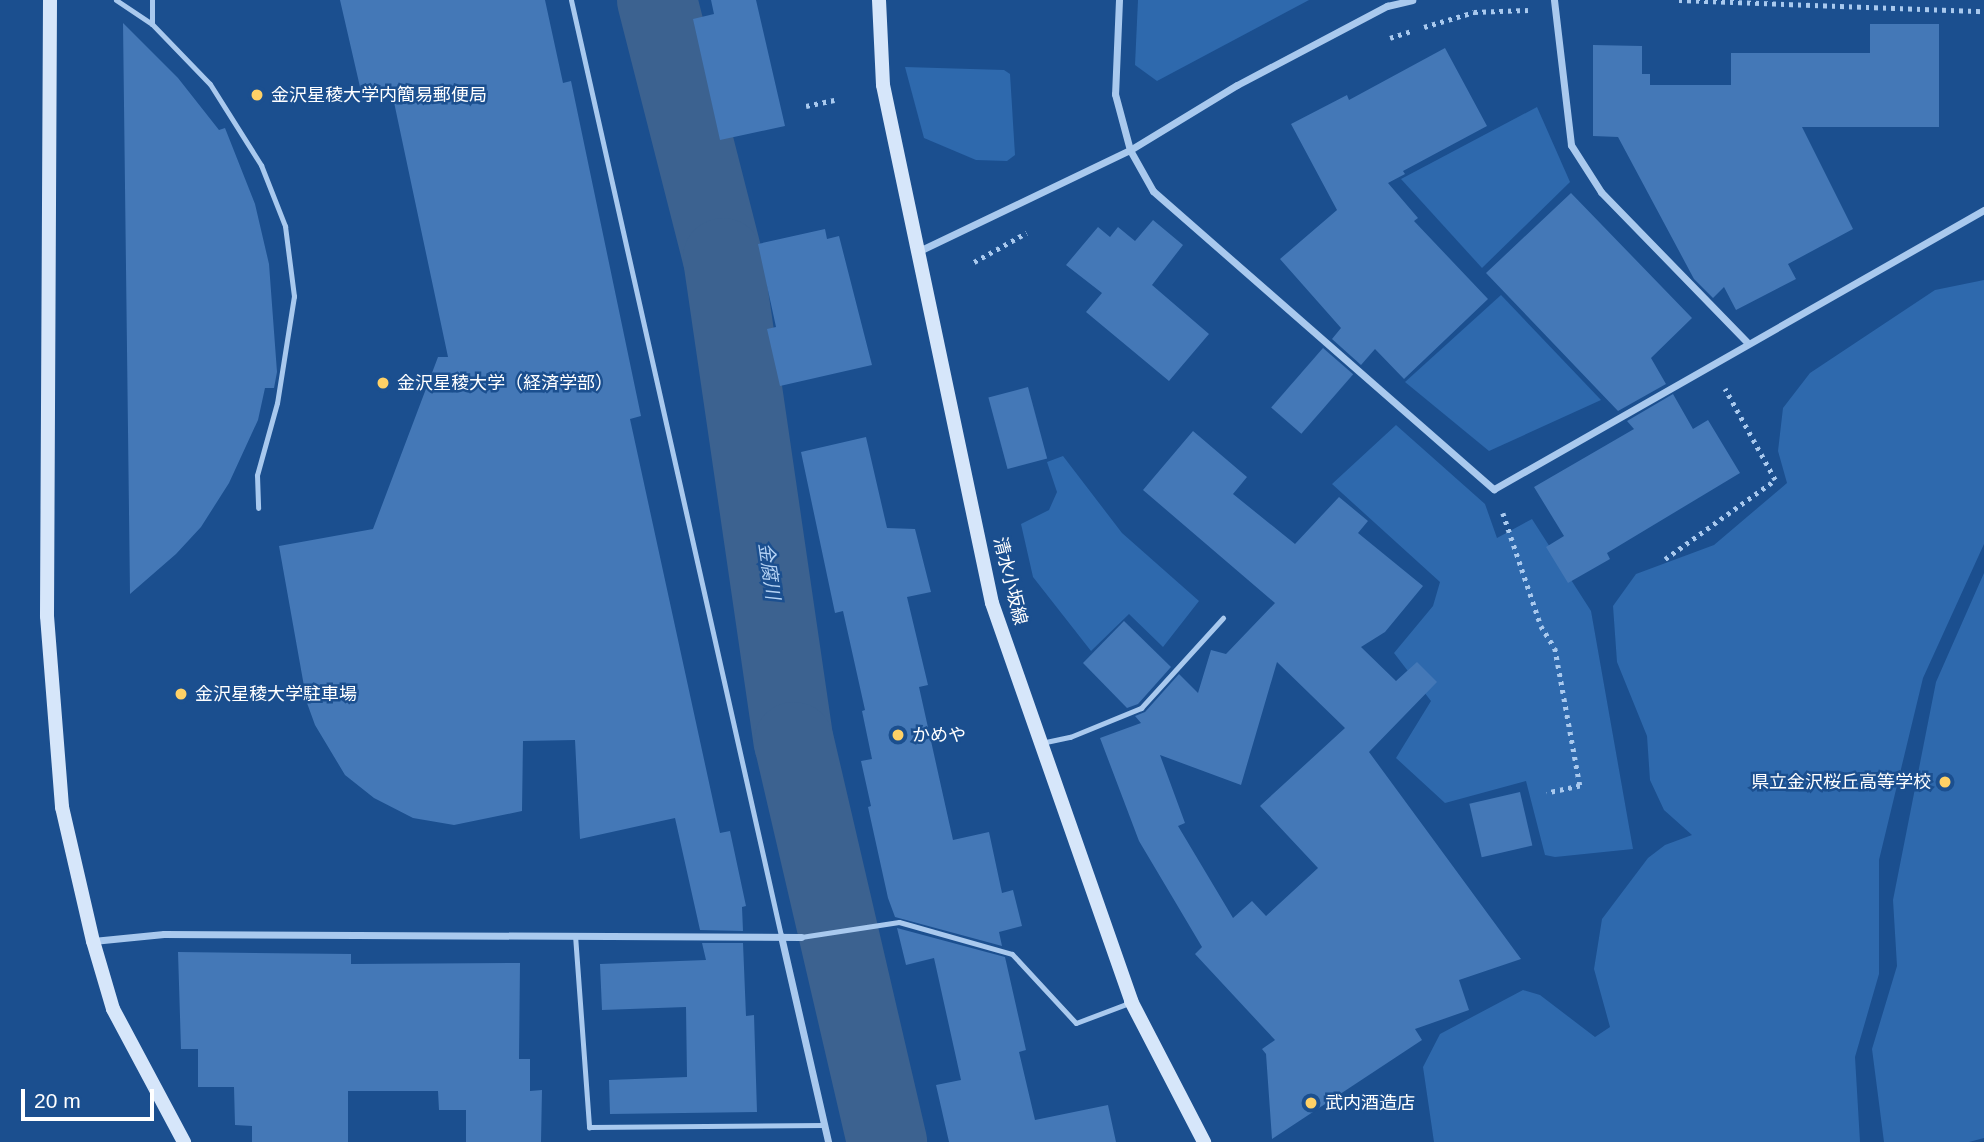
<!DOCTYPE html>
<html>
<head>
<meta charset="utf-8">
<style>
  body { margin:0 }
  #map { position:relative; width:1984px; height:1142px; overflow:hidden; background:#1b4f8f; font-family:Helvetica,"Noto Sans JP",sans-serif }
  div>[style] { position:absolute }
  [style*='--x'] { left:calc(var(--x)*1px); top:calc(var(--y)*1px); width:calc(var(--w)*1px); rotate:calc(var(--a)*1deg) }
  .green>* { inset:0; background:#2e69ad }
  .river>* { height:80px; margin:-40px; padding:0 40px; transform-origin:40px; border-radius:40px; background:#3c6290 }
  .building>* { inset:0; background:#4478b7; transform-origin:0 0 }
  .path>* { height:4.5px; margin-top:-2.25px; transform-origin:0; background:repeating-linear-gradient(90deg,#a9c9ee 0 3.5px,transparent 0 8.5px) }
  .lane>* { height:5px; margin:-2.5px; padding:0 2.5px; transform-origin:2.5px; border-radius:2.5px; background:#a9c9ee }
  .street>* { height:7px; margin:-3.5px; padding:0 3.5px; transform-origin:3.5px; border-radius:3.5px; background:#a9c9ee }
  .secondary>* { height:14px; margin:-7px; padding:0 7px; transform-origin:7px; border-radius:7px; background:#d6e6fa }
  .dots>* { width:19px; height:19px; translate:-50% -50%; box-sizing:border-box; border:4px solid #1b4f8f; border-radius:50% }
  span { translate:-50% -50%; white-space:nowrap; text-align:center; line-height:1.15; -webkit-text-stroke:5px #1b4f8f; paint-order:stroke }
  .poi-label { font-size:18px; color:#fff }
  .left { translate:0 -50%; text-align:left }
  .right { translate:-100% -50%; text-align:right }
  .street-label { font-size:18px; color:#fff }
  .water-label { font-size:19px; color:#b5d3f5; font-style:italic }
  .scale { position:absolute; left:21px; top:1089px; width:133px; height:32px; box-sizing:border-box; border:4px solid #fff; border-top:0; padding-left:9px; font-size:21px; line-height:24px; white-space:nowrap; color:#fff; -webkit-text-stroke:5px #1b4f8f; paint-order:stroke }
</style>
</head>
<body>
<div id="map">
  <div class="green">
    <div style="clip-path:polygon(1138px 0,1309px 0,1157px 81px,1135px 65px)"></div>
    <div style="clip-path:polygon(905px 67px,1004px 70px,1010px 74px,1015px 155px,1007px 161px,976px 160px,924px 138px)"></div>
    <div style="clip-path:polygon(1537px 107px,1570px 182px,1482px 268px,1401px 179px)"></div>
    <div style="clip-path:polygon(1984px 280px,1984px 544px,1923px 678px,1879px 860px,1879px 974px,1855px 1057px,1860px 1142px,1434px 1142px,1423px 1067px,1440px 1034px,1523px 990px,1540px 995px,1595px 1037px,1610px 1027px,1594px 969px,1602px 919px,1648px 858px,1665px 845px,1692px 835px,1664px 810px,1650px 780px,1647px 736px,1617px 662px,1613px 606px,1636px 574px,1714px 545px,1787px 483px,1778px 451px,1783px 408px,1810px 373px,1935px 290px)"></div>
    <div style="clip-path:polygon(1501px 295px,1601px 400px,1489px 451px,1405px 382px)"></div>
    <div style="clip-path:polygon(1396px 425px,1485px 504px,1497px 538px,1532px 519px,1591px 611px,1633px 849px,1555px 857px,1545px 855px,1526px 781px,1445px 803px,1396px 758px,1431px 701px,1394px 653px,1433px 606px,1440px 582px,1332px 484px)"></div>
    <div style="clip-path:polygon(1063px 456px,1122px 533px,1199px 601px,1163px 647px,1129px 614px,1091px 651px,1033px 577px,1021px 524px,1049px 510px,1057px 492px,1047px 462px)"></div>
    <div style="clip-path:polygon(1984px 573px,1984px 1138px,1969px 1142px,1884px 1142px,1872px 1049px,1897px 966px,1893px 900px,1936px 682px)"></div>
  </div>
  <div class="river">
    <div style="--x:657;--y:0;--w:266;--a:75.7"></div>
    <div style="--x:723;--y:258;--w:489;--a:81.7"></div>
    <div style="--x:794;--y:742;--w:411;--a:76.9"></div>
  </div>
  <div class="building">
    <div style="clip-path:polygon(340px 0,545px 0,563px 83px,571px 81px,641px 416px,630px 419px,720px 833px,730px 831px,746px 906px,742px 907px,743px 931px,700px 930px,675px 818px,580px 839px,575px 740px,523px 741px,522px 811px,454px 825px,413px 818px,374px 798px,345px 775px,315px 725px,307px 703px,279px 546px,373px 529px,438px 357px,448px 357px,391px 88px,363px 100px)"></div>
    <div style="clip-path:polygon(711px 0,756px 0,785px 126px,720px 140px,693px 19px,714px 14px)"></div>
    <div style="clip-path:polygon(123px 23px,178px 78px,219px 130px,225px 128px,255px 204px,269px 264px,277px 372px,274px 388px,265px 388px,258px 420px,229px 483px,201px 527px,176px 554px,130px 594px)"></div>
    <div style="clip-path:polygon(1870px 24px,1939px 24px,1939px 127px,1802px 127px,1853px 229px,1788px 264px,1796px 279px,1736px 310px,1724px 287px,1713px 298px,1694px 279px,1618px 137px,1593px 136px,1593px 45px,1642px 46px,1642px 74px,1650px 74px,1650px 85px,1731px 85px,1731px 53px,1870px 53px)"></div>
    <div style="clip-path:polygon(1445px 48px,1487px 126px,1403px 171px,1405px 174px,1388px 183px,1418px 218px,1414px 221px,1488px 299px,1404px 379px,1375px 349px,1361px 365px,1332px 339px,1341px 328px,1280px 259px,1337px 210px,1291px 124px,1347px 95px,1349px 100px)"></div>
    <div style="clip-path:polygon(1571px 193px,1692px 318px,1651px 358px,1666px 384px,1618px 411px,1486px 273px)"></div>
    <div style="clip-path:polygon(1153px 220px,1183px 245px,1152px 285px,1209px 334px,1169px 381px,1086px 312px,1102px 293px,1066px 265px,1098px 227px,1110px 237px,1118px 227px,1135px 241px)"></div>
    <div style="clip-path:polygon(825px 229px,827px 239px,839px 236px,872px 365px,780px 386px,767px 329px,776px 327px,758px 244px)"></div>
    <div style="left:1323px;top:348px;width:40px;height:79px;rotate:41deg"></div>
    <div style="left:1028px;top:387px;width:74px;height:41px;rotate:75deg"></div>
    <div style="clip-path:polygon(1673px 394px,1693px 429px,1708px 420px,1740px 473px,1607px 553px,1610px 559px,1568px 583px,1546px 547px,1564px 536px,1534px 487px,1634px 429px,1627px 421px)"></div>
    <div style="clip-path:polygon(evenodd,1193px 431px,1247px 477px,1233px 494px,1295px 544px,1339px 497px,1368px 521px,1358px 533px,1423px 586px,1385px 632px,1361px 647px,1396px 681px,1417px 662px,1437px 682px,1369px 752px,1521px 959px,1459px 980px,1469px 1010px,1415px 1029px,1422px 1040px,1272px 1139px,1266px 1054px,1262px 1049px,1275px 1040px,1195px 954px,1202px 947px,1139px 841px,1100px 738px,1141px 723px,1135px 716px,1145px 712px,1179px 674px,1198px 693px,1211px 650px,1226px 654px,1275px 603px,1143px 490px,1193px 431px,1277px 662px,1345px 728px,1260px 806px,1318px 868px,1266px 916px,1252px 901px,1233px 918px,1178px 826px,1185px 823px,1160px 755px,1241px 785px,1277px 662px)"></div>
    <div style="clip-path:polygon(866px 437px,887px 528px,915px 529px,931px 592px,907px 597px,928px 685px,919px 687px,953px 840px,989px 832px,1002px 893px,1013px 890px,1022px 926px,999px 932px,1002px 946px,895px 917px,888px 898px,868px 807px,871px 806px,861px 761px,872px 759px,862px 711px,865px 710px,843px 611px,835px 613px,801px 452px)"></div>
    <div style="clip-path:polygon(1124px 621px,1171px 667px,1138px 704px,1127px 708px,1083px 663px)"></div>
    <div style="left:1520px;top:792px;width:55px;height:52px;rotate:77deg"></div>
    <div style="clip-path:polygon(897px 928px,1005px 957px,1026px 1050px,1019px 1052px,1035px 1120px,1108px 1105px,1116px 1142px,949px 1142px,936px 1085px,961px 1080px,934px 958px,906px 965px)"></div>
    <div style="clip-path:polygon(702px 943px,743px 943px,746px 1016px,754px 1015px,757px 1112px,610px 1114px,609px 1080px,687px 1077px,686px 1007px,602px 1010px,600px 964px,706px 960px)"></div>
    <div style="clip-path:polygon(178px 952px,351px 954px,351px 964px,520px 963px,519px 1059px,530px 1059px,530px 1091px,542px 1090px,541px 1142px,466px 1142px,466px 1110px,439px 1110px,438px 1091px,348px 1091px,348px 1142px,252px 1142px,252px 1126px,235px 1125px,234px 1087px,198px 1087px,198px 1049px,181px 1049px)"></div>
  </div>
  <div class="path">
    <div style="--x:1679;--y:0;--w:305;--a:2.1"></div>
    <div style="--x:1424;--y:27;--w:52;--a:-16.7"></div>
    <div style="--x:1474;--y:12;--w:54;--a:-2.1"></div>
    <div style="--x:1390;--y:38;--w:23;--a:-18"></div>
    <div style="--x:806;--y:106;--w:29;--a:-12"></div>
    <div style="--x:974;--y:262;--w:60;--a:-29.1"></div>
    <div style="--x:1503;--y:513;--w:119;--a:71.4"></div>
    <div style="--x:1541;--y:626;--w:26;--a:58"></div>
    <div style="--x:1555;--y:648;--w:140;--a:79.7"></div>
    <div style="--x:1580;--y:786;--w:34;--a:168"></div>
    <div style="--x:1665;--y:559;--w:135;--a:-35.7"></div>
    <div style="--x:1775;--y:480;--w:104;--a:-118.8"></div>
  </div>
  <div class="lane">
    <div style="--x:116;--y:0;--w:43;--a:33.7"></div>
    <div style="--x:152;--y:24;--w:83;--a:46"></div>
    <div style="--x:210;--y:84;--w:96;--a:57.8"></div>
    <div style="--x:261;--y:165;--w:66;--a:68.5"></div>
    <div style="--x:285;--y:226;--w:71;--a:82.7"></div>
    <div style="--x:294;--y:296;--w:108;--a:99"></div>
    <div style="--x:277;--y:403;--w:75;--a:105.5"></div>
    <div style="--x:257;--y:475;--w:33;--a:88"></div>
    <div style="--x:152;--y:0;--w:24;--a:90"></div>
    <div style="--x:571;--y:0;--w:959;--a:77.35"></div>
    <div style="--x:1041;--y:743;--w:30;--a:-12"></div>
    <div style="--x:1070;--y:737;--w:77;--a:-22.2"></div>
    <div style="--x:1141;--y:708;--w:122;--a:-47.7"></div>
    <div style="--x:575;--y:935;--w:193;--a:85.8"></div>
    <div style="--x:589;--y:1127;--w:235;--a:-0.5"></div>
    <div style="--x:801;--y:937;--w:99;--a:-8.7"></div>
    <div style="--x:899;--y:922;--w:117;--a:15.8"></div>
    <div style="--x:1012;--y:954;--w:94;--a:47.2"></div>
    <div style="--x:1076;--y:1023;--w:57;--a:-20.7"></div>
  </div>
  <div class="street">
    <div style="--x:1119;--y:0;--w:94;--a:92.4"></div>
    <div style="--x:1115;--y:94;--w:58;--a:75"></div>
    <div style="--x:1130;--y:150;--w:47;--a:60.7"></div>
    <div style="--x:1153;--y:191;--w:453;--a:41.2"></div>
    <div style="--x:1494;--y:489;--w:564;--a:-29.66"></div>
    <div style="--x:1554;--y:0;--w:146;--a:83.3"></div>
    <div style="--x:1571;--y:145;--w:56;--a:57.4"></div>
    <div style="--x:1601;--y:192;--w:211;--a:45.8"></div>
    <div style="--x:919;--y:251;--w:234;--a:-25.6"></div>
    <div style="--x:1130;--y:150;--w:125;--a:-31.3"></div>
    <div style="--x:1237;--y:85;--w:170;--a:-27.8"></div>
    <div style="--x:1387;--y:6;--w:26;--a:-13"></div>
    <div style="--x:781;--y:936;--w:211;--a:77.1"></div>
    <div style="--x:93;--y:941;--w:71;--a:-5.6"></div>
    <div style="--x:164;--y:934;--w:637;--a:0.27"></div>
  </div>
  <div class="secondary">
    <div style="--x:50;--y:0;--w:616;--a:90.28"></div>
    <div style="--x:47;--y:616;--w:192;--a:85.5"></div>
    <div style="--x:62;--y:807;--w:138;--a:77"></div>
    <div style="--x:93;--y:941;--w:71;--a:73.6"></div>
    <div style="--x:113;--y:1009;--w:151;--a:61.9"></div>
    <div style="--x:879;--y:0;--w:85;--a:87.3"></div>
    <div style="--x:883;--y:85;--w:529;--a:78.12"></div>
    <div style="--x:992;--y:603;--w:422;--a:70.7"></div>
    <div style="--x:1131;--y:1001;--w:159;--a:62.6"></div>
  </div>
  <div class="dots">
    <div style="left:257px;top:95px;background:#ffd166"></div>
    <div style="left:383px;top:383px;background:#ffd166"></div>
    <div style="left:181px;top:694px;background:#ffd166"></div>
    <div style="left:898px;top:735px;background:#ffd166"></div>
    <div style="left:1945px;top:782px;background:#ffd166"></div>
    <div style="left:1311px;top:1103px;background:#ffd166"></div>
  </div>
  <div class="poi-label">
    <span class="left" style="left:271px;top:95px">金沢星稜大学内簡易郵便局</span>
    <span class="left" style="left:397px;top:383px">金沢星稜大学（経済学部）</span>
    <span class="left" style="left:195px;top:694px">金沢星稜大学駐車場</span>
    <span class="left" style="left:912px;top:735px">かめや</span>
    <span class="right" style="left:1931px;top:782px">県立金沢桜丘高等学校</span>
    <span class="left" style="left:1325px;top:1103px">武内酒造店</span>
  </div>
  <div class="street-label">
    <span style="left:1010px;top:581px;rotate:76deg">清水小坂線</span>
  </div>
  <div class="water-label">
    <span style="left:769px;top:571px;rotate:82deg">金腐川</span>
  </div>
  <div class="scale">20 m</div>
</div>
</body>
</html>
